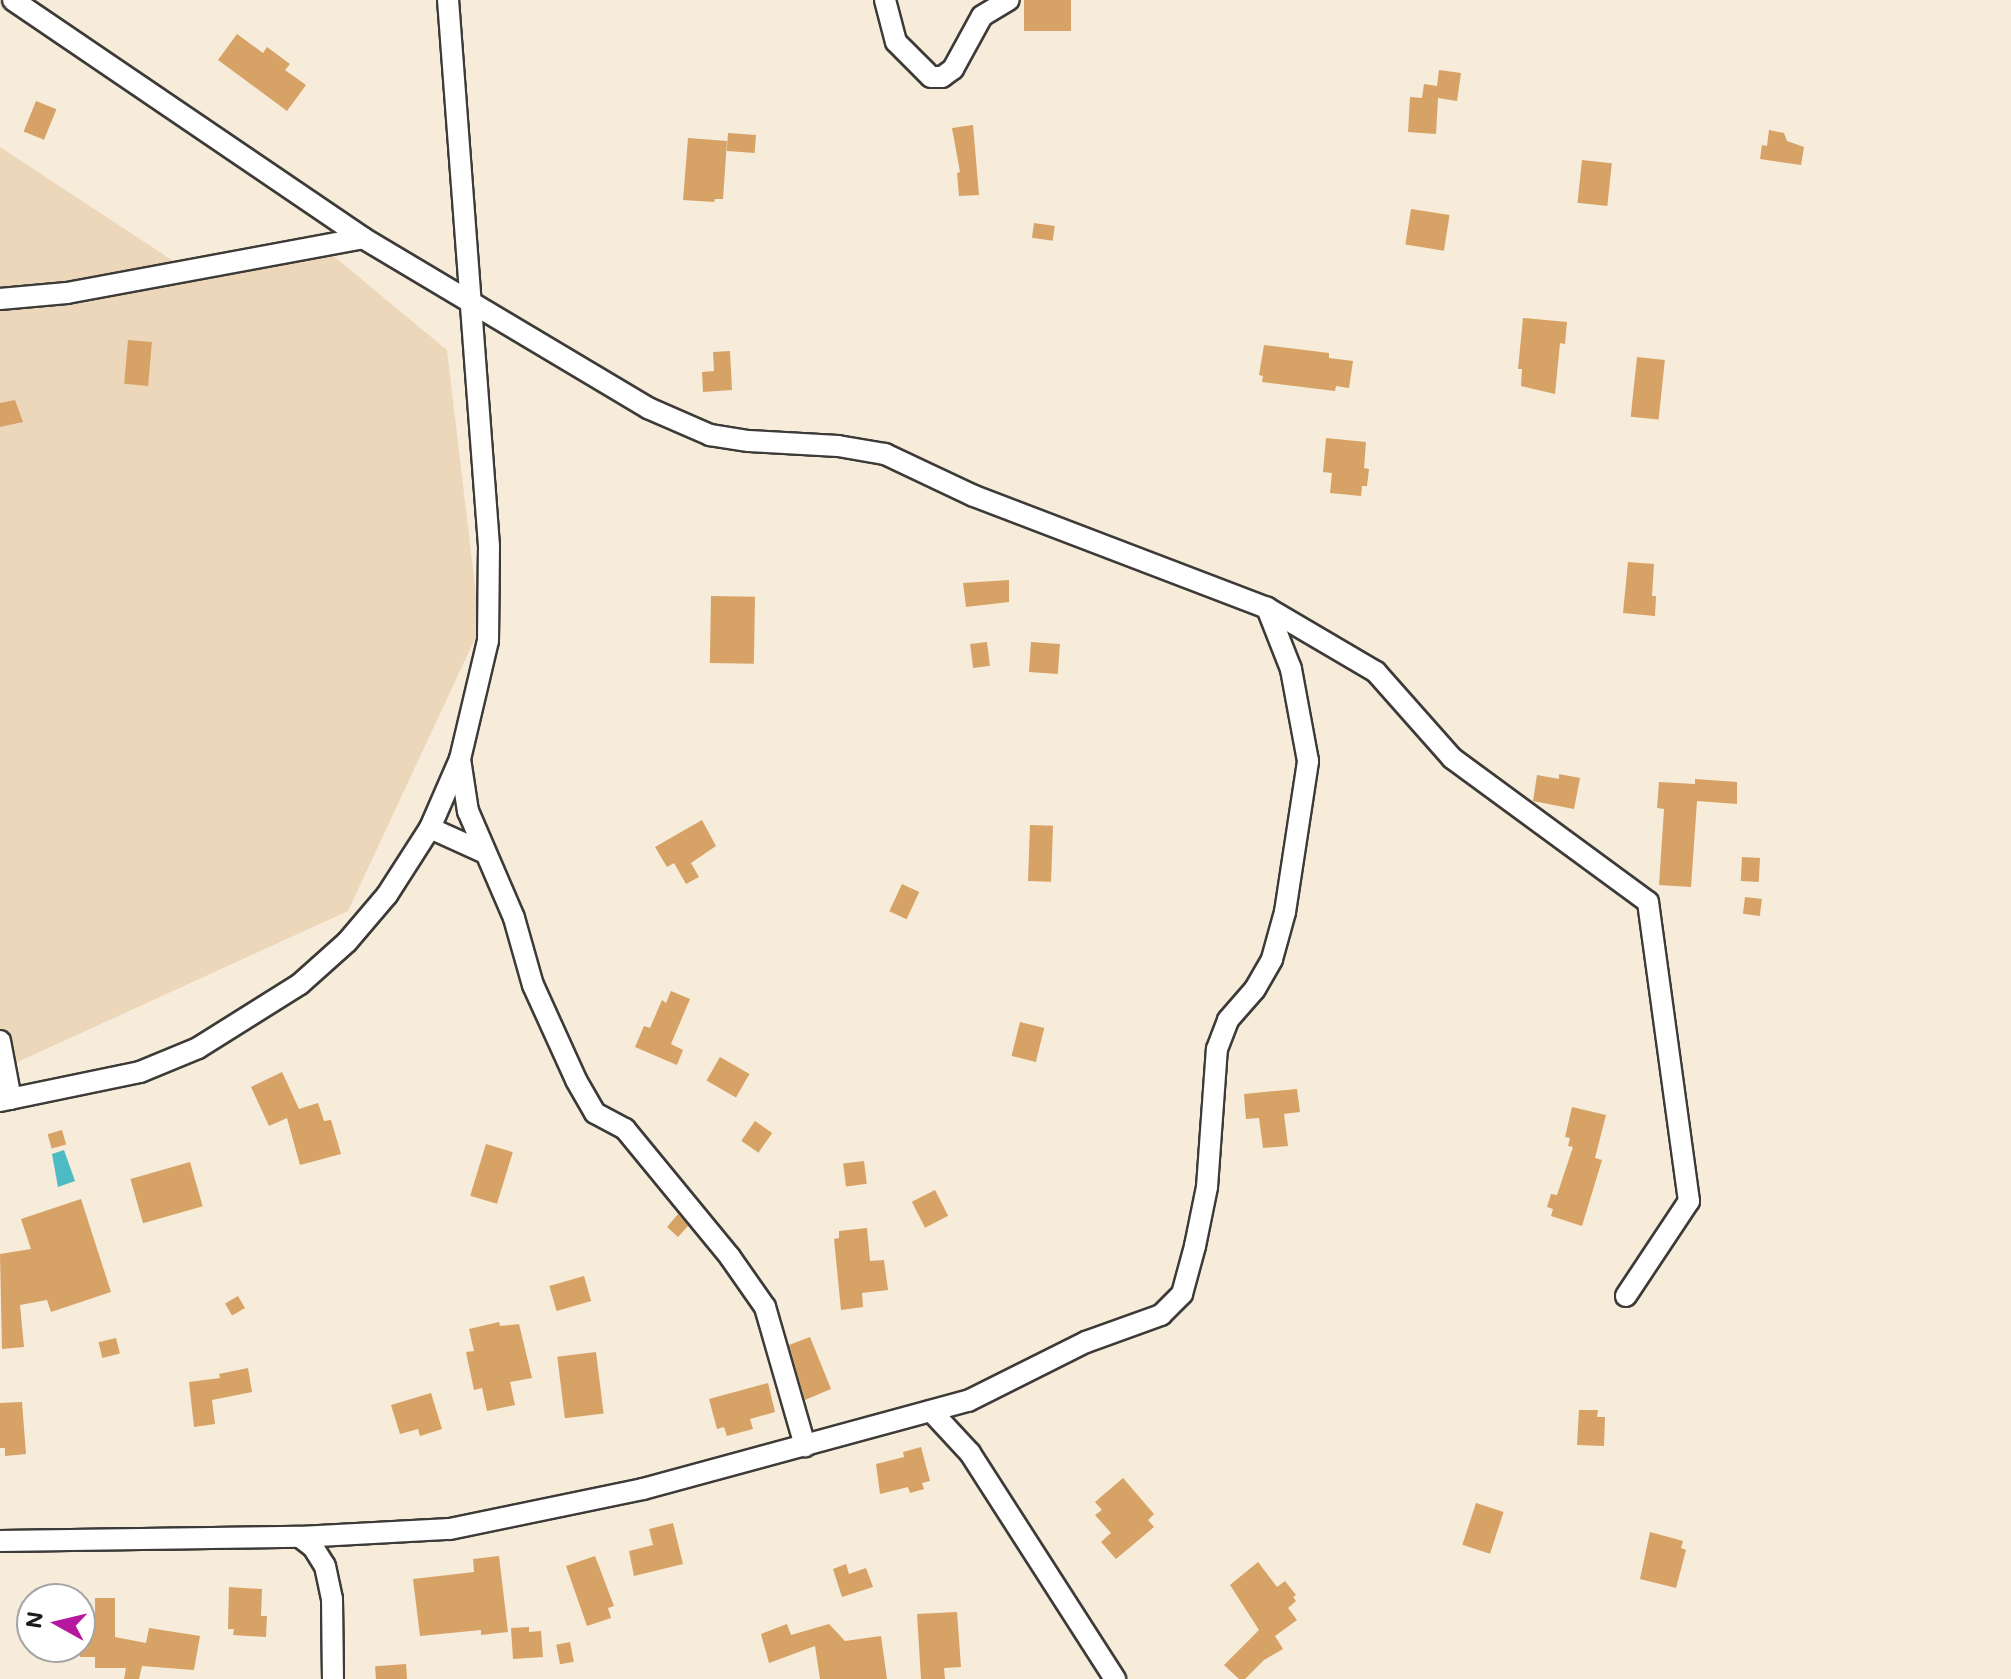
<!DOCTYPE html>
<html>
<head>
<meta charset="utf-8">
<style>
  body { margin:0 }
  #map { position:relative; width:2011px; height:1679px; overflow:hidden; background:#f7ebd9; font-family:Mali,sans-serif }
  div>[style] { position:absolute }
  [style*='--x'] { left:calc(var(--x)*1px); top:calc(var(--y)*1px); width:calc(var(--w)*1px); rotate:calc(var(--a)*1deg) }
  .built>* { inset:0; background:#edd7bb }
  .water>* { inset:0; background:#4dbbc4 }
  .building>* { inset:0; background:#d7a266; transform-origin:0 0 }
  .roads { filter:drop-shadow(2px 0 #3d3b38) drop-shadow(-2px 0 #3d3b38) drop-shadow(0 2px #3d3b38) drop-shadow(0 -2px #3d3b38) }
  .minor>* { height:20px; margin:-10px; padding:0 10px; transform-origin:10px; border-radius:10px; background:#fff }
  span { translate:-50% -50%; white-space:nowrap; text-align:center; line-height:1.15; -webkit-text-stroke:6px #fff; paint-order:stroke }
  .north { position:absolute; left:16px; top:1583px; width:80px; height:80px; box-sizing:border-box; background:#fff; border:2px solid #a4a4a4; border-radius:50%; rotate:278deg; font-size:22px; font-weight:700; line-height:32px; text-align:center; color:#1c1c1c }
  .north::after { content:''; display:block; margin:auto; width:28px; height:36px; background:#b5179e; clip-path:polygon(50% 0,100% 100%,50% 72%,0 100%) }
</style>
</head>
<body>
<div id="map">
  <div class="built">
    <div style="clip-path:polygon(0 147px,184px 268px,313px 239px,447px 350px,480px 628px,348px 911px,0 1070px)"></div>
  </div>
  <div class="water">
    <div style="clip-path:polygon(64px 1150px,75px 1181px,58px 1187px,52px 1154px)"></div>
  </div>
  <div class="building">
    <div style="left:1024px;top:0;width:47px;height:31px"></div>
    <div style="clip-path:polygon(237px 34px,263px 53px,267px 47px,290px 64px,285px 70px,306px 85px,287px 111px,218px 60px)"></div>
    <div style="clip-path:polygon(1439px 70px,1461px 73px,1457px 101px,1438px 98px,1436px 134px,1408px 132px,1410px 97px,1422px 98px,1424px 84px,1437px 86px)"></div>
    <div style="left:36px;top:101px;width:22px;height:33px;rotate:22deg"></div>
    <div style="clip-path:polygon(973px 125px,979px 195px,959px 196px,957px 173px,960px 172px,952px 128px)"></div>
    <div style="clip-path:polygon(1769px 130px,1784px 133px,1787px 141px,1804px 147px,1801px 165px,1760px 159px,1762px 145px,1767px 146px)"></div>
    <div style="left:728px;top:133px;width:28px;height:18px;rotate:4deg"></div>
    <div style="clip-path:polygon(688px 138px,727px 141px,723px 199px,715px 199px,714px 202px,683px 200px)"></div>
    <div style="left:1582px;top:160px;width:30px;height:43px;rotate:6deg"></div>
    <div style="left:1411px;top:209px;width:39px;height:36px;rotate:9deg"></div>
    <div style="left:1034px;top:223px;width:21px;height:15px;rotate:8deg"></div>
    <div style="clip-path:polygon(1523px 318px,1567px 322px,1565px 344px,1560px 343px,1555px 394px,1521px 386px,1522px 369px,1518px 369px)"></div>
    <div style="left:128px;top:340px;width:24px;height:44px;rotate:5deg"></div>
    <div style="clip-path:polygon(1264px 345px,1329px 353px,1329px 358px,1353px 361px,1349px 388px,1336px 386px,1335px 391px,1262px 382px,1263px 376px,1259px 375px)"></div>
    <div style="clip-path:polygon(730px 351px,732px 390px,703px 392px,702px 372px,714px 371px,713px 352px)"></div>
    <div style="left:1637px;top:357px;width:28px;height:60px;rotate:6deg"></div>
    <div style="clip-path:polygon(15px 400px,23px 422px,0 427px,0 403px)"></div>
    <div style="clip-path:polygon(1326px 438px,1366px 442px,1364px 468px,1369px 469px,1367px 486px,1362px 486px,1361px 496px,1330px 493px,1332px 473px,1323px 472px)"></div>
    <div style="clip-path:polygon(1628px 562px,1654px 564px,1652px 596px,1656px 596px,1655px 616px,1623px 613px)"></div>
    <div style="clip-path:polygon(1009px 580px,1009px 602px,966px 607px,963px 583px)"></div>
    <div style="left:711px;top:596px;width:44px;height:67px;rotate:1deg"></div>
    <div style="left:987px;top:642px;width:24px;height:17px;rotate:83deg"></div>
    <div style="left:1031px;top:642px;width:29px;height:30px;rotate:4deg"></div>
    <div style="clip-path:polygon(1559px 774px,1580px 778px,1574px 809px,1533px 801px,1537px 775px,1559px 779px)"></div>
    <div style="clip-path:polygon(1695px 779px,1737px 782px,1737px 804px,1697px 801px,1691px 887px,1659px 885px,1664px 809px,1657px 808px,1659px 782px,1695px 784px)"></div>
    <div style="clip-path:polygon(702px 820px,716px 846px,691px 863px,699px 877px,686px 884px,674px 863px,667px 867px,655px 847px)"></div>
    <div style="left:1030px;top:825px;width:23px;height:56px;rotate:2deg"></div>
    <div style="left:1742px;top:857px;width:18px;height:24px;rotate:3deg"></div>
    <div style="left:902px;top:884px;width:19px;height:30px;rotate:25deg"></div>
    <div style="left:1745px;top:897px;width:17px;height:17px;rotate:7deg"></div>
    <div style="clip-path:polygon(671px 991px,690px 999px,671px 1044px,683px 1050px,677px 1065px,635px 1047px,644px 1026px,650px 1028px,662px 1000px,666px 1003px)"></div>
    <div style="left:1020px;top:1022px;width:25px;height:35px;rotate:14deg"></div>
    <div style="left:720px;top:1057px;width:34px;height:27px;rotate:30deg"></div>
    <div style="clip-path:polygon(282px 1072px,299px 1109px,318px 1103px,324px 1121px,331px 1120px,341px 1154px,300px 1165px,287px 1118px,269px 1126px,251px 1087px)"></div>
    <div style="clip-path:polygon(1297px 1089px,1300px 1112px,1284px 1114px,1288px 1146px,1263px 1148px,1259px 1118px,1246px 1119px,1244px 1094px)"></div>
    <div style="clip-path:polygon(1572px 1107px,1606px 1115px,1595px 1158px,1602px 1160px,1582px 1226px,1551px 1216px,1553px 1209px,1547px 1207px,1551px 1194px,1557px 1195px,1573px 1147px,1568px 1146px,1570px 1138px,1565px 1137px)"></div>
    <div style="left:755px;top:1121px;width:21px;height:24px;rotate:35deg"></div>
    <div style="left:62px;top:1130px;width:15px;height:15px;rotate:74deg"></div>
    <div style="left:486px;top:1144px;width:28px;height:54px;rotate:17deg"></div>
    <div style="left:864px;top:1161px;width:23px;height:21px;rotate:83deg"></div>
    <div style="left:190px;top:1162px;width:46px;height:62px;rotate:74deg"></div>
    <div style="left:935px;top:1190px;width:29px;height:26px;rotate:63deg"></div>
    <div style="clip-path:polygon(81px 1199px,111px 1292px,51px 1312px,47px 1300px,20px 1305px,24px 1347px,2px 1349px,0 1254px,31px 1249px,21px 1219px)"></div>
    <div style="clip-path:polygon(678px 1214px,688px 1226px,678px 1237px,667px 1227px)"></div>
    <div style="clip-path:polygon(867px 1228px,870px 1261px,884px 1260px,888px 1290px,862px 1293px,863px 1307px,841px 1310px,834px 1239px,839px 1238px,839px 1231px)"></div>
    <div style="left:584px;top:1276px;width:26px;height:36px;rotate:74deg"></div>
    <div style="left:238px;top:1296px;width:14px;height:15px;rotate:60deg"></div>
    <div style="clip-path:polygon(499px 1322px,500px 1326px,519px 1324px,532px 1378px,510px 1382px,515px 1405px,487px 1411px,482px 1388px,474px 1390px,466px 1352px,474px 1351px,469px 1329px)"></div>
    <div style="clip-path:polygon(810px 1337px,831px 1389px,805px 1400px,789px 1345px)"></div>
    <div style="left:116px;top:1338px;width:16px;height:18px;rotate:76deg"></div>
    <div style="left:596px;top:1352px;width:62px;height:39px;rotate:83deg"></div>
    <div style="clip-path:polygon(248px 1368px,252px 1392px,212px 1400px,215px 1424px,194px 1427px,189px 1382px,220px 1378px,219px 1374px)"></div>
    <div style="clip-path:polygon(768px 1383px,775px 1412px,750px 1419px,753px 1429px,727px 1436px,724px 1427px,717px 1429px,709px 1399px)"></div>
    <div style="clip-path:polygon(431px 1393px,442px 1429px,420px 1436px,418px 1429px,400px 1434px,391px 1405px)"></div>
    <div style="clip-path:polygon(22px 1402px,26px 1454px,5px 1456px,5px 1448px,0 1448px,0 1403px)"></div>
    <div style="clip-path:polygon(1579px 1410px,1598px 1410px,1597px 1417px,1605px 1417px,1604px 1446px,1577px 1445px)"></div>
    <div style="clip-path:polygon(921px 1447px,930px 1481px,922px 1483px,924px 1489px,910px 1493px,908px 1487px,880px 1494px,876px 1464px,904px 1457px,903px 1452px)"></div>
    <div style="clip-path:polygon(1123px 1478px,1154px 1514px,1148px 1520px,1154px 1527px,1116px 1559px,1101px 1542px,1111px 1533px,1095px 1515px,1102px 1510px,1095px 1502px)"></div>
    <div style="left:1476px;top:1503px;width:29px;height:44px;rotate:18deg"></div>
    <div style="clip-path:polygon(673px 1523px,683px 1564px,634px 1576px,629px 1551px,653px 1545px,649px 1529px)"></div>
    <div style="clip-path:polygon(1650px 1532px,1683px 1541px,1681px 1548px,1686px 1550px,1676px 1588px,1640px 1579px)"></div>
    <div style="clip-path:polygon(499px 1556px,508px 1632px,481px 1635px,481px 1630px,420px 1636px,413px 1579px,474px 1572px,473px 1559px)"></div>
    <div style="clip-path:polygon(595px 1556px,614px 1606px,608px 1608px,611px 1618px,587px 1626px,566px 1566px)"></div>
    <div style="clip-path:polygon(1258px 1562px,1277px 1587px,1285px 1581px,1296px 1595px,1293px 1597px,1296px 1601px,1288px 1608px,1297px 1620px,1275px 1636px,1283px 1649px,1264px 1660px,1245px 1679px,1239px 1679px,1224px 1665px,1259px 1630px,1230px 1585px)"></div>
    <div style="clip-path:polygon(846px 1564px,849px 1574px,866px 1568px,873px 1587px,842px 1597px,833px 1569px)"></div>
    <div style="clip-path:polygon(229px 1587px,262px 1589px,261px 1616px,267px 1616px,266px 1637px,233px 1635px,234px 1629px,228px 1629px)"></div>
    <div style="clip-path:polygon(95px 1598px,115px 1598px,115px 1637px,146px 1643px,149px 1628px,200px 1636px,194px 1670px,142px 1666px,139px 1679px,124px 1679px,126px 1668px,95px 1668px,95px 1657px,80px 1657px,80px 1616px,95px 1616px)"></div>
    <div style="clip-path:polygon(957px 1612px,961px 1667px,944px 1668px,945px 1679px,921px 1679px,917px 1614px)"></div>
    <div style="clip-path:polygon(787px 1624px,791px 1635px,829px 1624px,845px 1641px,881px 1636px,887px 1679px,820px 1679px,815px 1646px,769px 1663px,761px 1634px)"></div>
    <div style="clip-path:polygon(529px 1627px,529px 1632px,541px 1631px,543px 1657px,513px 1659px,511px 1628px)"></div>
    <div style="left:570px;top:1642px;width:20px;height:14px;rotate:79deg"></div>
    <div style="left:406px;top:1664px;width:15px;height:31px;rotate:86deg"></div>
  </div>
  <div class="roads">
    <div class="minor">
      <div style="--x:13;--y:0;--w:423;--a:34.2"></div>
      <div style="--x:363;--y:238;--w:332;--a:30.8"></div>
      <div style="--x:648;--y:408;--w:68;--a:23.5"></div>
      <div style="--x:710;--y:435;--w:39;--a:9"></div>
      <div style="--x:749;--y:441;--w:89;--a:3.2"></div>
      <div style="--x:838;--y:446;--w:48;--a:9.7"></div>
      <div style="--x:885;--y:454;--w:98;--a:25.3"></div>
      <div style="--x:974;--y:496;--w:314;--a:20.9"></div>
      <div style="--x:1267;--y:608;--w:126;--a:30.4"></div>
      <div style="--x:1376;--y:672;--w:115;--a:48.5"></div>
      <div style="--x:1452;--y:758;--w:243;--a:36.3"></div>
      <div style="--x:1648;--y:902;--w:302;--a:82.2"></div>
      <div style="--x:1689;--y:1201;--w:114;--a:123.6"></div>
      <div style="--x:885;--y:0;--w:43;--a:75.3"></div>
      <div style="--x:896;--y:42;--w:49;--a:45"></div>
      <div style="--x:931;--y:77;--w:11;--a:0"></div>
      <div style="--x:942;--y:77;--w:14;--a:-36"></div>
      <div style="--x:953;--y:69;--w:60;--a:-61.3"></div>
      <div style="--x:982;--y:16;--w:31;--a:-31"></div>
      <div style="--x:0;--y:299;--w:67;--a:-5.1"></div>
      <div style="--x:67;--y:293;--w:301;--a:-10.5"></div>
      <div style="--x:460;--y:759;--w:53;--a:81.3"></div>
      <div style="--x:468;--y:811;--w:116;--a:66.7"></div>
      <div style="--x:514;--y:918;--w:70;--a:74.2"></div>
      <div style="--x:533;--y:985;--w:104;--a:65.6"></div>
      <div style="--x:576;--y:1080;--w:38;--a:60"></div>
      <div style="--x:595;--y:1113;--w:34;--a:28"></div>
      <div style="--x:625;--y:1129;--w:166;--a:50.6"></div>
      <div style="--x:730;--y:1257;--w:61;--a:55"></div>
      <div style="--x:765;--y:1307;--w:145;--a:73.9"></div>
      <div style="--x:430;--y:828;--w:58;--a:24.4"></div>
      <div style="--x:0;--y:1041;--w:59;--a:79.3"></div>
      <div style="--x:0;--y:1101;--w:143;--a:-11.7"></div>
      <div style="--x:140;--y:1072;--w:63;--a:-22.5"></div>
      <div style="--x:198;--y:1048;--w:120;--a:-32.1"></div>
      <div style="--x:300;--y:984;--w:63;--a:-41.8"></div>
      <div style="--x:347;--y:942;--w:62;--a:-49.6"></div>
      <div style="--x:387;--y:895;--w:80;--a:-57.3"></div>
      <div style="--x:430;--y:828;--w:75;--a:-66.5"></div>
      <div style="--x:460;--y:759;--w:121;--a:-76.7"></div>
      <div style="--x:488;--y:641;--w:95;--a:-89.4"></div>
      <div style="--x:489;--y:546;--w:548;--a:-94.29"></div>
      <div style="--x:931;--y:1411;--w:57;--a:47.1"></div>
      <div style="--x:970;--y:1453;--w:269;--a:57.3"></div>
      <div style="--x:300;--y:1537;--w:16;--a:38"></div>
      <div style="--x:313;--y:1547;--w:22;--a:58"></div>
      <div style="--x:325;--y:1566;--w:34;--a:78"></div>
      <div style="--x:332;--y:1599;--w:80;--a:89.3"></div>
      <div style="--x:0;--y:1541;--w:300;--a:-0.8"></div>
      <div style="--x:300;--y:1537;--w:150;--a:-3.1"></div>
      <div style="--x:450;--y:1529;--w:197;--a:-11.7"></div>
      <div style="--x:643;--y:1489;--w:337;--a:-15.2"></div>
      <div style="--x:968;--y:1401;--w:132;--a:-26.6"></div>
      <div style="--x:1086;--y:1342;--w:80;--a:-19.8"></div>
      <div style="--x:1161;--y:1315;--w:30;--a:-45"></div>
      <div style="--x:1182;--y:1294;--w:50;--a:-74.8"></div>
      <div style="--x:1195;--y:1246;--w:60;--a:-78.5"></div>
      <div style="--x:1207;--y:1187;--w:138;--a:-85.9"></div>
      <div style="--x:1217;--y:1049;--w:31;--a:-69"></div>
      <div style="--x:1228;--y:1020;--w:41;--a:-48.9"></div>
      <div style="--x:1255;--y:989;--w:34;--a:-60"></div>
      <div style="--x:1272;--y:959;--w:49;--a:-74.5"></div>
      <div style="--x:1285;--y:912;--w:153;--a:-81.3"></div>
      <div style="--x:1308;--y:761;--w:94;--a:-100.5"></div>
      <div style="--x:1291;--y:669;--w:66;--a:-111.5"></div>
    </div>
  </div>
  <div class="north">N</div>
</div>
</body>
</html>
